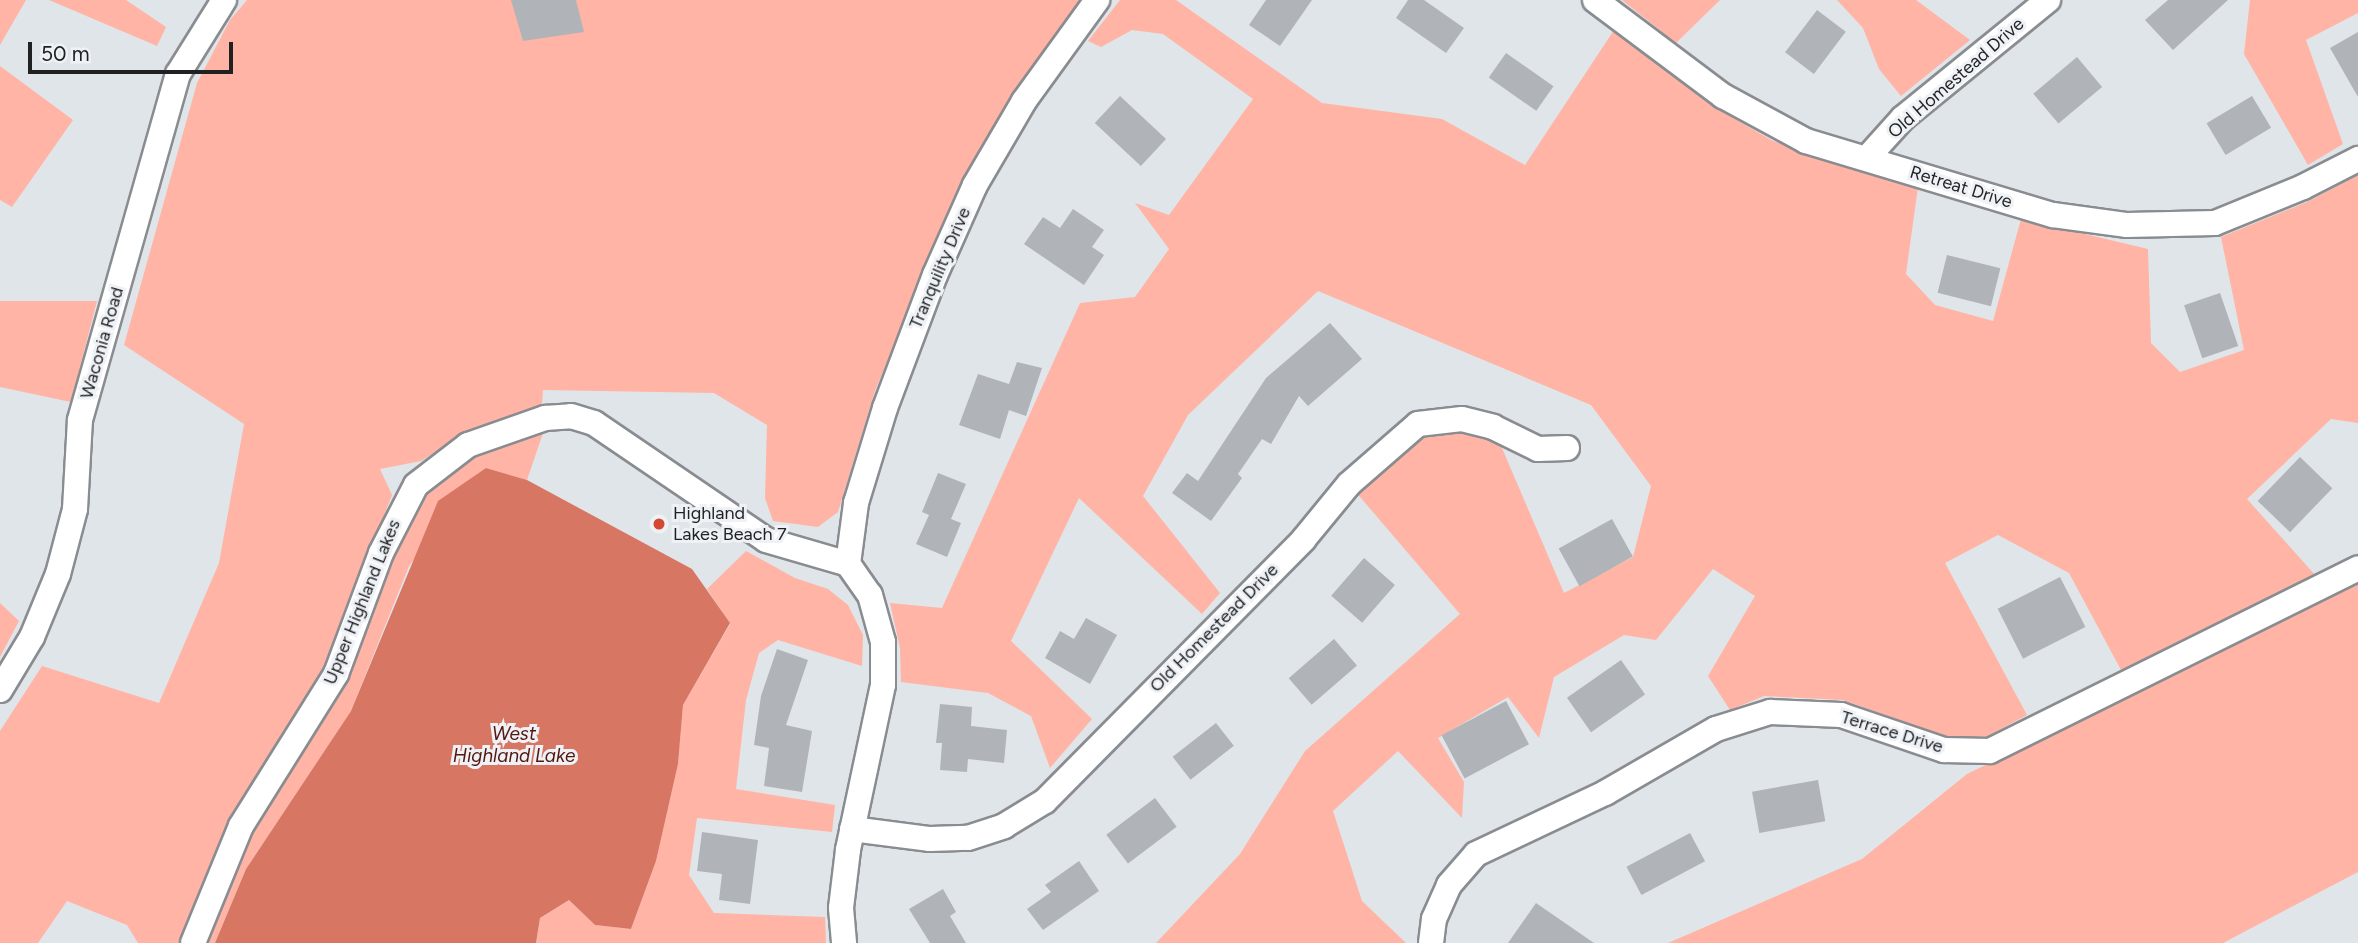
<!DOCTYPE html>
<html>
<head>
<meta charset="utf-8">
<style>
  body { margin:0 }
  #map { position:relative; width:2358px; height:943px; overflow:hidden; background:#e0e5e9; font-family:Figtree,sans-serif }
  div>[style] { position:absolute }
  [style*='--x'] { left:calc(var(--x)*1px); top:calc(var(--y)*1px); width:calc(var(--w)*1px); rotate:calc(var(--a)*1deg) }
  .green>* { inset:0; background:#ffb4a5 }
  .water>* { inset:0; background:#d87664 }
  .building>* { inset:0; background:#b0b4b8; transform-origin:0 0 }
  .roads { filter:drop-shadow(2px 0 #898c90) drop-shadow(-2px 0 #898c90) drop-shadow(0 2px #898c90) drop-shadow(0 -2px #898c90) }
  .street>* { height:24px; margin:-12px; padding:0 12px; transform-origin:12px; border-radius:12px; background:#fff }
  .dots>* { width:19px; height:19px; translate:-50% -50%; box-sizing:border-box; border:4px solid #eef2f6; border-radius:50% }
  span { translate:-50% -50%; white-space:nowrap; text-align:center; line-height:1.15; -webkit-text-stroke:6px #eef2f6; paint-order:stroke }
  .street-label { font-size:18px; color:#1f2122 }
  .poi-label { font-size:18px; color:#1f2122 }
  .left { translate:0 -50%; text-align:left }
  .water-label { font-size:19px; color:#54160d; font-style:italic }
  .scale { position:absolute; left:28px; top:42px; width:205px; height:32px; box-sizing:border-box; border:4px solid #1f2122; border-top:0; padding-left:9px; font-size:21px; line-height:24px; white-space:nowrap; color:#1f2122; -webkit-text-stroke:5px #eef2f6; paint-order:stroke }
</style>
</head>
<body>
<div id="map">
  <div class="green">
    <div style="clip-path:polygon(0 0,26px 0,0 45px)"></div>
    <div style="clip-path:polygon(49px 0,126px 0,166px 27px,157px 46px)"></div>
    <div style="clip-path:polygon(247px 0,1080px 0,1012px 96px,963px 180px,875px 391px,838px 512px,818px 527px,773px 521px,765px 498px,767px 425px,714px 393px,543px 390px,542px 405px,465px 434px,421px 461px,380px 469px,392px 495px,328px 661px,183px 943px,138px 943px,127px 925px,67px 901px,38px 943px,0 943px,0 731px,42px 666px,159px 703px,219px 563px,244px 424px,124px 345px,197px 83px,230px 20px)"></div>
    <div style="clip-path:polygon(1120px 0,1176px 0,1322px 103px,1442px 119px,1525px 165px,1616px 27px,1733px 118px,1773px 141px,1918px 187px,1906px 274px,1935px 305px,1993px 321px,2021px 219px,2148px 249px,2151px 343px,2180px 372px,2244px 350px,2221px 237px,2307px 202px,2358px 175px,2358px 423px,2331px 419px,2247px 499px,2316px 576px,2121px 670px,2069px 573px,1998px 535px,1945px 563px,2027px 715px,1984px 738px,1943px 736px,1843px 700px,1764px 696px,1730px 710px,1708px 676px,1755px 596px,1713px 569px,1656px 640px,1624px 635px,1554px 677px,1539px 738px,1508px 697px,1438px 738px,1464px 782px,1462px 818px,1398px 751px,1333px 811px,1362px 901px,1406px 943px,1156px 943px,1240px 854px,1305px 751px,1460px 614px,1349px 484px,1418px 424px,1493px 427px,1564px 593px,1633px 557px,1651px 486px,1591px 405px,1318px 291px,1188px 415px,1143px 496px,1220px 593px,1202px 614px,1079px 498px,1011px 641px,1092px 719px,1050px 768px,1031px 716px,988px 693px,901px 682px,900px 648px,890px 603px,942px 608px,1080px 303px,1135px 297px,1169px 249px,1135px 203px,1169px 215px,1253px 99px,1163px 34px,1132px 30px,1101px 47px,1088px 41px)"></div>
    <div style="clip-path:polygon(1622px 0,1720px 0,1676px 43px)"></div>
    <div style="clip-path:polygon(1837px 0,1916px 0,1970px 40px,1901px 96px,1879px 69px,1863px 28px)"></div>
    <div style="clip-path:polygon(2250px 0,2358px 0,2358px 13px,2306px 40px,2343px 144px,2308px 165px,2244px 54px)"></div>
    <div style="clip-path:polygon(0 66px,73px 120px,12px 207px,0 200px)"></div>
    <div style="clip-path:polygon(0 301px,97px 301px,71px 402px,0 387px)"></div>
    <div style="clip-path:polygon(544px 430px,527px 480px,486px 468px,409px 566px,351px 711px,246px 869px,215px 943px,201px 943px,250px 829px,409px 517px,427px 491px,474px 456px)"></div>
    <div style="clip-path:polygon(746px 551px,795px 578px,828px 589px,848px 605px,863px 635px,862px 666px,778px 640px,759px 653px,746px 700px,736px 789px,835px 805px,832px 832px,697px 818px,689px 875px,714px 913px,825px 917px,826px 943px,536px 943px,540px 918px,569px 900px,595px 925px,631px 929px,656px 861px,678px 764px,683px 705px,730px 624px,707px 589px)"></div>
    <div style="clip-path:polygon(2358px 584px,2358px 872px,2223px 943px,1668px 943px,1862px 859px,1967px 774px)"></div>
    <div style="clip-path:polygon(0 603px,19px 621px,0 657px)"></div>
  </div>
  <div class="water">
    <div style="clip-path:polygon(486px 468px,527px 480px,692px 569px,730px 623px,683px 705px,678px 764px,656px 861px,631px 929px,595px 925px,569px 900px,540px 918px,536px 943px,215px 943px,246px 869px,351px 711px,438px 501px)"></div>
  </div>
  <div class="building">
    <div style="clip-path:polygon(511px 0,576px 0,584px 32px,523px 41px)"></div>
    <div style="clip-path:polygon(1266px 0,1312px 0,1280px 46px,1249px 25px)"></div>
    <div style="clip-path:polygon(1408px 0,1424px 0,1464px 28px,1446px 53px,1396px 18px)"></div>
    <div style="clip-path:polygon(2168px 0,2228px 0,2173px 50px,2145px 20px)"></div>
    <div style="left:1817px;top:10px;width:36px;height:53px;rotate:37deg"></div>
    <div style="clip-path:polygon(2358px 32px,2358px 97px,2330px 48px)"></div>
    <div style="left:1506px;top:53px;width:58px;height:30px;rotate:35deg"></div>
    <div style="left:2077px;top:57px;width:39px;height:57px;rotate:50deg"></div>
    <div style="left:1120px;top:96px;width:63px;height:37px;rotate:43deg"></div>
    <div style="left:2252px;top:96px;width:37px;height:53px;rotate:59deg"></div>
    <div style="clip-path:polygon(1073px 209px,1104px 230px,1092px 247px,1104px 255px,1084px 285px,1024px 244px,1043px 217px,1060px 228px)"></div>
    <div style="left:1947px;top:255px;width:55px;height:39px;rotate:14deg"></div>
    <div style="left:2220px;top:293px;width:56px;height:38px;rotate:71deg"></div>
    <div style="clip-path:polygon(1330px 323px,1362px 359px,1308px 406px,1299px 396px,1271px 444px,1262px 439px,1238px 474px,1242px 478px,1211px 521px,1172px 493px,1187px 473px,1198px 481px,1266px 378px)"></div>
    <div style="clip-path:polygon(1017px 362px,1042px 368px,1026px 416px,1009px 410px,1000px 439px,959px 425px,978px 374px,1009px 384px)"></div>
    <div style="left:2300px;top:457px;width:45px;height:61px;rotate:44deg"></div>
    <div style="clip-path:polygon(938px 473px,966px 484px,951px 519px,961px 523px,947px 557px,916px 544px,929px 515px,922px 512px)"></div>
    <div style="left:1612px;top:519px;width:43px;height:61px;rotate:61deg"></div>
    <div style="left:1364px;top:558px;width:41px;height:50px;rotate:41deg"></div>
    <div style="left:2060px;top:577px;width:56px;height:70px;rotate:63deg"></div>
    <div style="clip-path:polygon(1086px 618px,1117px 635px,1090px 684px,1045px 658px,1060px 631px,1074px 639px)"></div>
    <div style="left:1334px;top:639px;width:35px;height:60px;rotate:49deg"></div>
    <div style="clip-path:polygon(777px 649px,808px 660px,786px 725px,812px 731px,802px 792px,764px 786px,769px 748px,754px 745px,761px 696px)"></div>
    <div style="left:1621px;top:660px;width:42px;height:66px;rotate:55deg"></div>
    <div style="left:1506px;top:701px;width:49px;height:73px;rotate:62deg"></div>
    <div style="clip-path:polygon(940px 704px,972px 707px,971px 726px,1007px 730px,1004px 763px,968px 759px,967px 772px,940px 770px,942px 743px,936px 743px)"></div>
    <div style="left:1216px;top:723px;width:29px;height:55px;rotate:52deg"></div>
    <div style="left:1818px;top:780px;width:42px;height:67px;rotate:80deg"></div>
    <div style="left:1155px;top:798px;width:36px;height:61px;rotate:53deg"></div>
    <div style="clip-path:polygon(702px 832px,758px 840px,750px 904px,719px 900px,722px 874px,697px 871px)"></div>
    <div style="left:1690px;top:833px;width:32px;height:72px;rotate:62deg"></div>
    <div style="clip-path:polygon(1079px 861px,1099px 891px,1043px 930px,1027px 909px,1051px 892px,1045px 885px)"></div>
    <div style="clip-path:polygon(943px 889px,956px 912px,950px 916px,966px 943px,930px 943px,909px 909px)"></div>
    <div style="clip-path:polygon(1536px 903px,1594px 943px,1508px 943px)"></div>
  </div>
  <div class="roads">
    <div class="street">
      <div style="--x:1595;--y:0;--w:160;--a:36.9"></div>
      <div style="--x:1723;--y:96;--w:94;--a:28.5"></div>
      <div style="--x:1806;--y:141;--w:258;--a:16.7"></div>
      <div style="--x:2053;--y:215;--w:75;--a:7.7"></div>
      <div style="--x:2127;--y:225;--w:88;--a:-1.3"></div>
      <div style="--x:2215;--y:223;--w:95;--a:-22.2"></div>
      <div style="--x:2303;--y:187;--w:62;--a:-27"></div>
      <div style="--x:1867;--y:158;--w:54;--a:-48"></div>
      <div style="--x:1903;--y:118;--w:187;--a:-39.1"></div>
      <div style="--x:848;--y:564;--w:62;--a:-82.5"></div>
      <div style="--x:856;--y:503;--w:99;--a:-73"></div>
      <div style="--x:885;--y:408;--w:142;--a:-69.4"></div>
      <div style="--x:935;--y:275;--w:98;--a:-66"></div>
      <div style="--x:975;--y:185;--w:97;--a:-59.7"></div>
      <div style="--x:1024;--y:101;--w:125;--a:-54.1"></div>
      <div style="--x:0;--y:690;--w:62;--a:-58.9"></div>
      <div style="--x:32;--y:637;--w:68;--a:-67.6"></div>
      <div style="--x:58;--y:574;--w:67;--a:-75.3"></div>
      <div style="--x:75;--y:509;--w:89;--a:-86.8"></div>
      <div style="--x:80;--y:420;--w:360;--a:-74.2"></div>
      <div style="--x:178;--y:74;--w:87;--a:-58.1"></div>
      <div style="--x:852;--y:829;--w:79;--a:7.3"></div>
      <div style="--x:930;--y:839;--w:38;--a:-2"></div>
      <div style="--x:968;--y:838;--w:38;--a:-18"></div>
      <div style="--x:1004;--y:826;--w:48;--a:-31.4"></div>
      <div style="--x:1045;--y:801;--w:367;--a:-45.3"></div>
      <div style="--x:1303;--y:540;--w:72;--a:-50.6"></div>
      <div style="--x:1349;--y:484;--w:91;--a:-41"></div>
      <div style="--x:1418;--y:424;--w:44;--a:-6.5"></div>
      <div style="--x:1462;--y:419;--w:32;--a:14"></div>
      <div style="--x:1493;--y:427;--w:50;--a:26.1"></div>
      <div style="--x:1538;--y:449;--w:29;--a:-2"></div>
      <div style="--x:193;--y:943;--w:126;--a:-67.7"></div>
      <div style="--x:241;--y:826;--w:179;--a:-58"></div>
      <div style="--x:336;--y:674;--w:129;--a:-69.6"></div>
      <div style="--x:381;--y:553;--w:76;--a:-62.8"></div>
      <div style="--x:416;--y:485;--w:66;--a:-37.6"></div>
      <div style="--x:468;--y:445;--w:82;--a:-19.3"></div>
      <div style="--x:545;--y:418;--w:26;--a:-4"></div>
      <div style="--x:571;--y:416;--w:24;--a:17"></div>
      <div style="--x:594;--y:423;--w:208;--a:34.2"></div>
      <div style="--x:766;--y:540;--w:85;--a:16.3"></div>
      <div style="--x:848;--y:564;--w:38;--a:55"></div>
      <div style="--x:870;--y:595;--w:49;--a:74.5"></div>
      <div style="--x:883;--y:642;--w:43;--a:90"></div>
      <div style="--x:883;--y:685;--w:169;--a:102"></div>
      <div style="--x:848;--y:850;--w:58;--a:96.9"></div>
      <div style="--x:841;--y:908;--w:35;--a:85"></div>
      <div style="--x:1431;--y:943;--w:24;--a:-83"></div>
      <div style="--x:1434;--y:919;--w:37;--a:-66"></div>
      <div style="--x:1449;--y:885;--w:41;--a:-48.9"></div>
      <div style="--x:1476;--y:854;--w:143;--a:-25.3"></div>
      <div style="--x:1605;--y:793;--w:128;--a:-30"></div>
      <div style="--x:1716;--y:729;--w:57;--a:-17.5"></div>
      <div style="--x:1770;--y:712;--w:71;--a:2.4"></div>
      <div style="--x:1841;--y:715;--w:109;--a:18.8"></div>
      <div style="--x:1944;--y:750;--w:46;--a:1.2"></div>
      <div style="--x:1990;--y:751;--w:411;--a:-26.4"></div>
    </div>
  </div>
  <div class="dots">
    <div style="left:659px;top:524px;background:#d44832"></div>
  </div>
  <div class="street-label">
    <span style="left:1956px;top:78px;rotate:-41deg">Old Homestead Drive</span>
    <span style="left:1961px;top:187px;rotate:17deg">Retreat Drive</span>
    <span style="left:940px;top:268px;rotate:-67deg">Tranquility Drive</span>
    <span style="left:102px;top:343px;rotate:-74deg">Waconia Road</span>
    <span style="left:362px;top:602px;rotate:-68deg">Upper Highland Lakes</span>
    <span style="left:1214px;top:628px;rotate:-45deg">Old Homestead Drive</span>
    <span style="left:1892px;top:732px;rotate:17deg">Terrace Drive</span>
  </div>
  <div class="poi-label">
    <span class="left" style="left:673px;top:524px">Highland<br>Lakes Beach 7</span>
  </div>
  <div class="water-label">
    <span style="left:514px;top:745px">West<br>Highland Lake</span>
  </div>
  <div class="scale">50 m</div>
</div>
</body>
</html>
